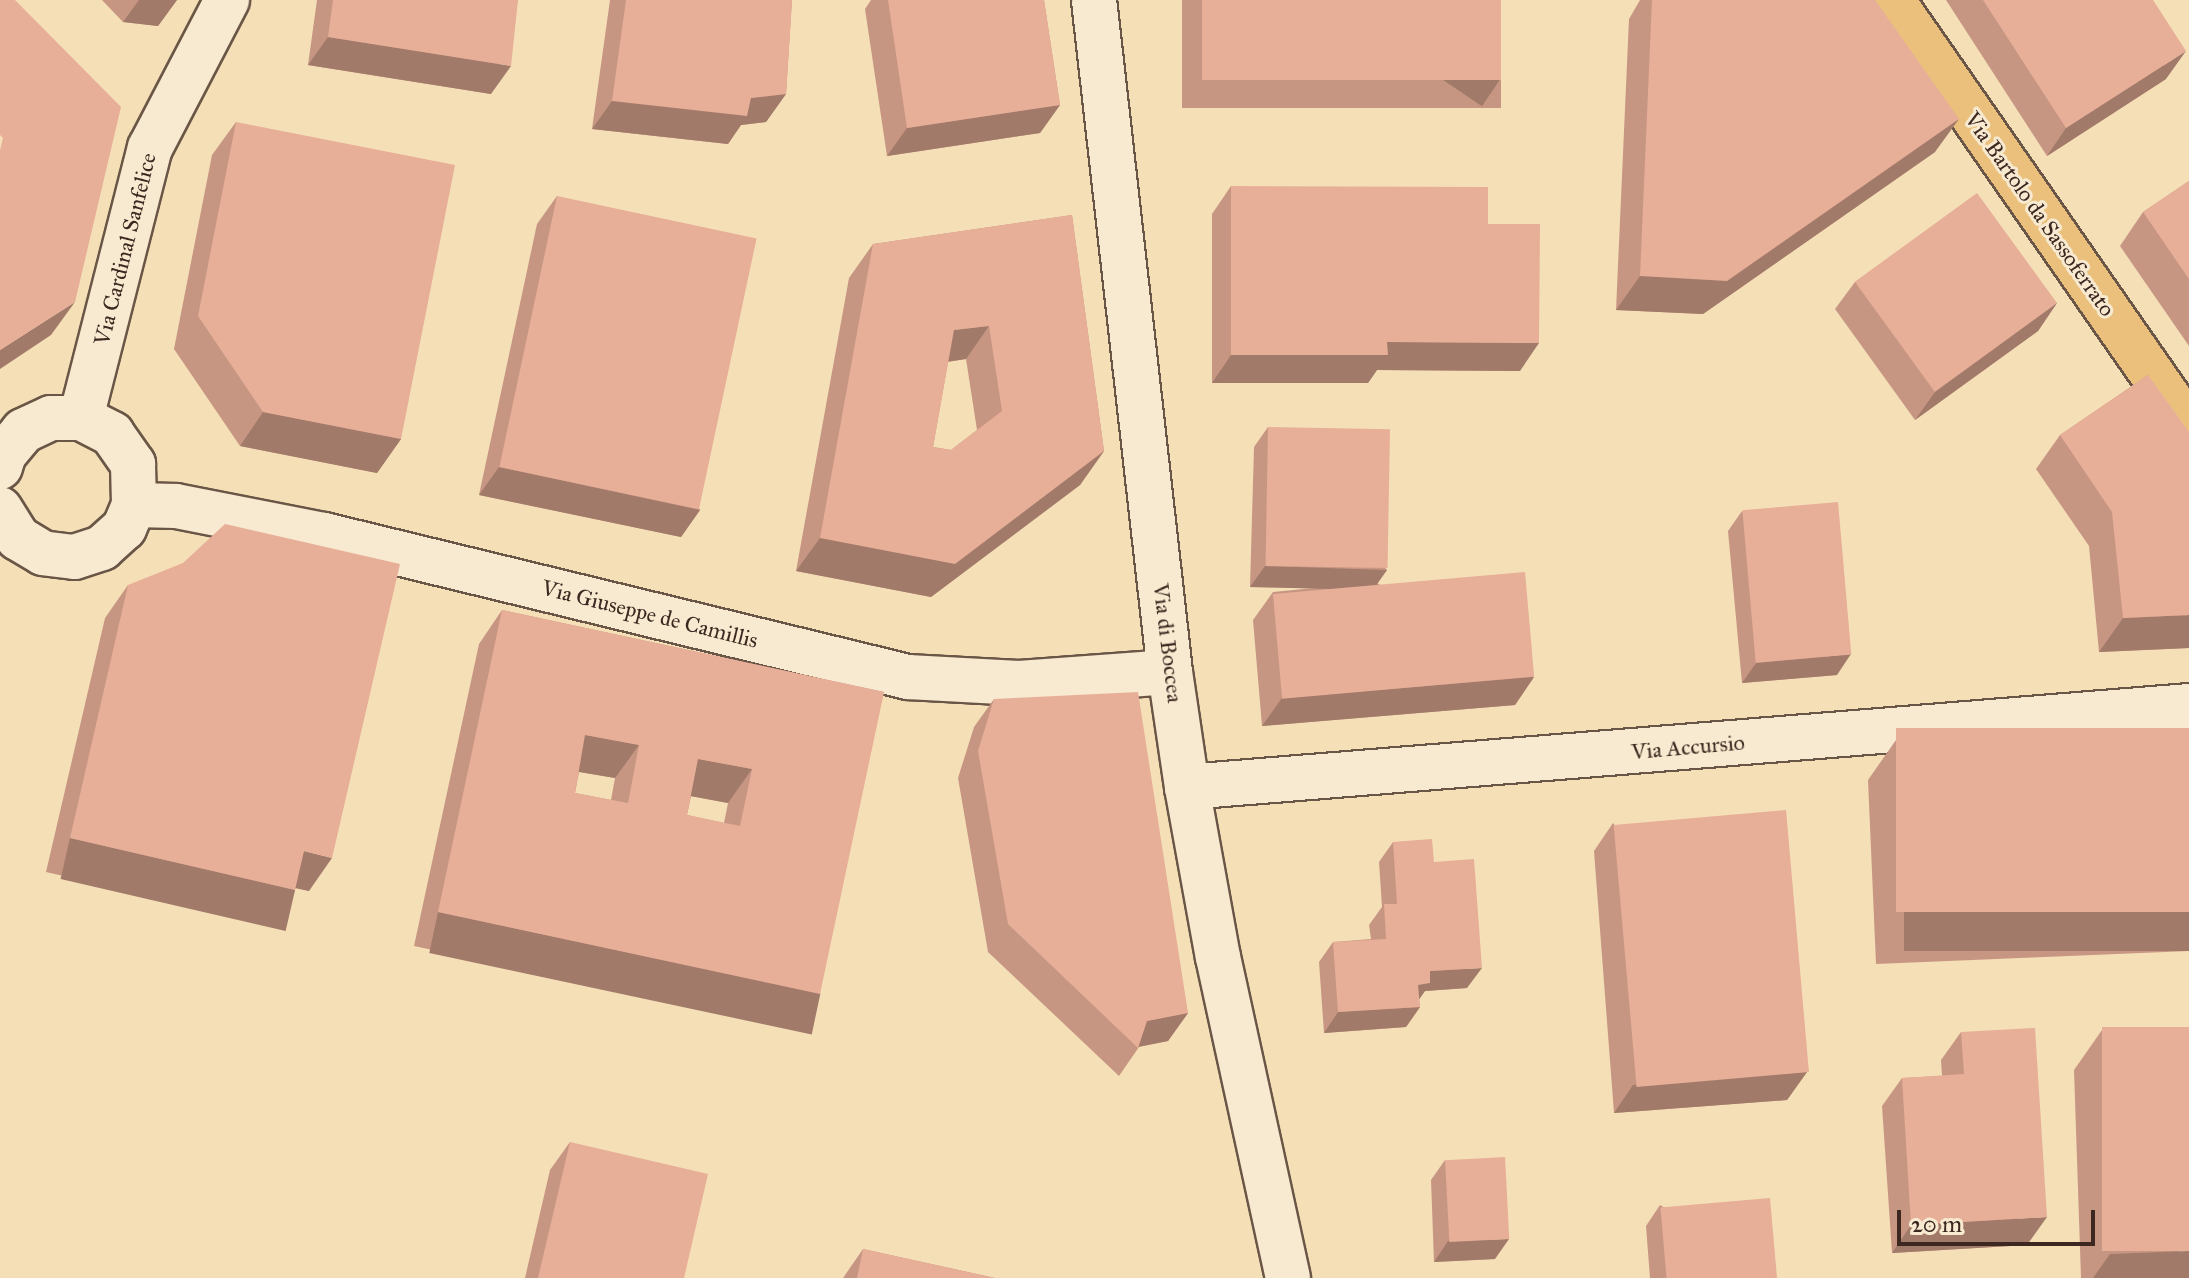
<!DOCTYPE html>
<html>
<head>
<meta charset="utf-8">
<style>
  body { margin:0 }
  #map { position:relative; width:2189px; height:1278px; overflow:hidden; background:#f5dfb7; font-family:"IM FELL Great Primer",serif }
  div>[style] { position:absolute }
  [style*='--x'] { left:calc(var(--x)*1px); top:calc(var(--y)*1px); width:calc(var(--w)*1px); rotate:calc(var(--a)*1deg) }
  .roads { filter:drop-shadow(2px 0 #6a5646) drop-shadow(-2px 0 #6a5646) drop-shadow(0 2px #6a5646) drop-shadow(0 -2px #6a5646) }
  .minor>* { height:44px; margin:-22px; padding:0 22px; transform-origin:22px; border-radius:22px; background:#f8ead0 }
  .major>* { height:44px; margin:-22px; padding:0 22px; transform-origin:22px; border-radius:22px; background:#eac07c }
  .wall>* { inset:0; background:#c79683; transform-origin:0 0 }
  .shaded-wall>* { inset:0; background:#a27a6a; transform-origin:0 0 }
  .building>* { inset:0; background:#e7ae98; transform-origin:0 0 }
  span { translate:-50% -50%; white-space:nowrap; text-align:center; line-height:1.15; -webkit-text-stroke:6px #f8ead0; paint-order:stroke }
  .street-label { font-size:22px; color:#3c2820 }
  .scale { position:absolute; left:1897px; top:1210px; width:198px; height:36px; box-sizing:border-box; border:4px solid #3c2820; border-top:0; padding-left:10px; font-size:24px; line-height:28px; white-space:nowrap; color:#3c2820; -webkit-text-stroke:6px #f8ead0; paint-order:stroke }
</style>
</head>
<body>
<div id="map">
  <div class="roads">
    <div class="minor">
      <div style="--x:1094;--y:0;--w:676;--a:83.55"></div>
      <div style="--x:1170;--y:672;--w:116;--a:81.6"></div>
      <div style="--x:1187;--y:787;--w:173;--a:79.7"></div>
      <div style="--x:1218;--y:957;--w:329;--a:77.7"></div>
      <div style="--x:81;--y:418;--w:279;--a:-75.7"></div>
      <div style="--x:150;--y:148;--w:167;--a:-62.5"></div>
      <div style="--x:0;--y:467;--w:14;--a:-73"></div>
      <div style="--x:4;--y:454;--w:30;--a:-50"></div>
      <div style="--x:23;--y:431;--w:31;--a:-25"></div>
      <div style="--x:51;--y:418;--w:30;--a:0"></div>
      <div style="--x:81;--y:418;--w:35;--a:27"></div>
      <div style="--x:112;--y:434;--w:37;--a:55"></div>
      <div style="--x:133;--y:464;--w:41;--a:88.6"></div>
      <div style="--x:134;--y:505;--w:25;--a:113"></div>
      <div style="--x:124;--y:528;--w:30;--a:138"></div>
      <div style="--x:102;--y:548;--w:29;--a:162"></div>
      <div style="--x:74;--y:557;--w:31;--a:-173"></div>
      <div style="--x:43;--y:553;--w:29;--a:-149"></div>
      <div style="--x:18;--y:538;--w:34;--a:-122"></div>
      <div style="--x:134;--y:505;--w:42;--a:1.4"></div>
      <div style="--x:176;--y:506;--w:151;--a:11.1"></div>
      <div style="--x:324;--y:535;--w:601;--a:13.67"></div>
      <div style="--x:908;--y:677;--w:111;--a:3.1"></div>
      <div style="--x:1019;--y:683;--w:151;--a:-4.2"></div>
      <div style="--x:1187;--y:787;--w:1005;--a:-4.62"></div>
    </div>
    <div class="major">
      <div style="--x:1892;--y:0;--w:520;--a:55.18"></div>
    </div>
  </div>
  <div class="wall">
    <div style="clip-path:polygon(102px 0,177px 0,158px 26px,123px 22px)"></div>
    <div style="clip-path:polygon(317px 0,518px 0,491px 94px,308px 65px)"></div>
    <div style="clip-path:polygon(610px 0,792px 0,786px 94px,766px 122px,741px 125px,728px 144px,592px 129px)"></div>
    <div style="clip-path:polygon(871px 0,1044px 0,1060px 105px,1040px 133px,887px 156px,865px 9px)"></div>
    <div style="left:1182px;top:0;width:319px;height:108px"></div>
    <div style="clip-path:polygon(1640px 0,1875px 0,1935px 152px,1703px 314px,1616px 310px,1629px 19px)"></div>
    <div style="clip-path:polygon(1946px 0,2153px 0,2166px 79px,2047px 156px)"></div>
    <div style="clip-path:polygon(236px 122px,401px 439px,377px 473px,240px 446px,174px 349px,212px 155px)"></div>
    <div style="clip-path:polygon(2189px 181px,2189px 346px,2120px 246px,2143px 212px)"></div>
    <div style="clip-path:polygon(1231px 186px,1488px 224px,1520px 371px,1377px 370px,1368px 383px,1212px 383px,1212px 214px)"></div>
    <div style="clip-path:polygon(557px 196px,700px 510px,681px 537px,479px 495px,537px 224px)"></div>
    <div style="clip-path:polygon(evenodd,1072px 215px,1104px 451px,1080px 485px,931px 597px,796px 571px,849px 278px,873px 244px,1072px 215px,966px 359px,977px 430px,951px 450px,933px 447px,948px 362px,966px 359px)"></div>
    <div style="clip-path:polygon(1855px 282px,2057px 303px,2038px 331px,1915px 420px,1835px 309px)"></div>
    <div style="clip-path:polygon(2148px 375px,2189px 648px,2099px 652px,2089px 546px,2036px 469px,2060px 435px)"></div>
    <div style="clip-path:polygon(1268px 427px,1387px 570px,1377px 583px,1534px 677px,1515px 705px,1262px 726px,1253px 620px,1273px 592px,1314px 588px,1250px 587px,1254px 447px)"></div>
    <div style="clip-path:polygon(1742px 511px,1837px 675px,1742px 683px,1728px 531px)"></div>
    <div style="clip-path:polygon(128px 585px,309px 891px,296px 888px,272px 924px,46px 872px,105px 618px)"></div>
    <div style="clip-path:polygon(evenodd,502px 610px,884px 692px,796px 1028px,414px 946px,479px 644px,502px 610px,579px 772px,615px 778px,611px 800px,575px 793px,579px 772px,502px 610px,691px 796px,728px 803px,724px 823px,687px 815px,691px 796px)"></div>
    <div style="clip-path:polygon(994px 699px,1188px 1013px,1168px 1041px,1139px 1047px,1119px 1076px,988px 952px,958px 778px,974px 727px)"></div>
    <div style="clip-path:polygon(2189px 728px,2189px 951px,1876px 964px,1868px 780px,1896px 740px)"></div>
    <div style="clip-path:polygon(1613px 823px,1807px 1072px,1787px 1100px,1614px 1113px,1594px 851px)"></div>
    <div style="clip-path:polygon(1393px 842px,1434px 862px,1467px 988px,1425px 991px,1419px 999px,1420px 1007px,1406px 1027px,1324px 1033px,1319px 962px,1333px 942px,1371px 939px,1369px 925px,1382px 907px,1379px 862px)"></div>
    <div style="clip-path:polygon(2102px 1030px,2189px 1278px,2081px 1278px,2074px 1070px)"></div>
    <div style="clip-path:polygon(1961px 1032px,2027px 1245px,1892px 1253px,1882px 1106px,1902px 1078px,1942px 1076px,1941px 1060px)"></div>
    <div style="clip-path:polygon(570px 1142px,684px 1278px,525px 1278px,550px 1170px)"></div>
    <div style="clip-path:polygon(1445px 1160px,1495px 1259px,1434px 1262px,1431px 1180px)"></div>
    <div style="clip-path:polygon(1660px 1205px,1777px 1278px,1650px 1278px,1646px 1226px)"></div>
    <div style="clip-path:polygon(863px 1249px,995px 1278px,843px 1278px)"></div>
  </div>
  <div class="shaded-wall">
    <div style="clip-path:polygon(139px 0,177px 0,158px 26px,123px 22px)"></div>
    <div style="clip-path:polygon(328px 37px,511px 66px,491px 94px,308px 65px)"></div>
    <div style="clip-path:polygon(2186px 51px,2166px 79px,2047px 156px,2066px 128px)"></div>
    <div style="left:1501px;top:78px;width:34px;height:298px;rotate:124deg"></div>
    <div style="clip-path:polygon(786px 94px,766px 122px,741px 125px,728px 144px,592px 129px,612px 101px,751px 98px)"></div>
    <div style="clip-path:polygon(1060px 105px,1040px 133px,887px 156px,907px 128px)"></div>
    <div style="clip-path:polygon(1959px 119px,1935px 152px,1703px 314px,1616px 310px,1640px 276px)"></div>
    <div style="clip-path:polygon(75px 302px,51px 335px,0 369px,0 350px)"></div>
    <div style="clip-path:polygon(2057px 303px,2038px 331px,1915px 420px,1935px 392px)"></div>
    <div style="clip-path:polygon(989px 326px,966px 359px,930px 364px,954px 330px)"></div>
    <div style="clip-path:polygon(1387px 342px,1539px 343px,1520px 371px,1377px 370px,1368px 383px,1212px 383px,1231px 355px)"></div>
    <div style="clip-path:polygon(263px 412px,401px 439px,377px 473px,240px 446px)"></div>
    <div style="clip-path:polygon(1104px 451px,1080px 485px,931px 597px,796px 571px,820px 538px)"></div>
    <div style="clip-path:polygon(499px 467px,700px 510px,681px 537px,479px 495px)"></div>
    <div style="clip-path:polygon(1265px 566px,1387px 570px,1373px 590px,1250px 587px)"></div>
    <div style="clip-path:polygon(2189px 615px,2189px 648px,2099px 652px,2123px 618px)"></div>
    <div style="clip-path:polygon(1851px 654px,1837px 675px,1742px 683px,1756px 663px)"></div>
    <div style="clip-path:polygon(1534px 677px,1515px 705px,1262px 726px,1282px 698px)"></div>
    <div style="clip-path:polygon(585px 735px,639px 745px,615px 778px,562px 769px)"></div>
    <div style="clip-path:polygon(698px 759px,752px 769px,728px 803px,674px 793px)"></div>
    <div style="left:70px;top:838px;width:231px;height:42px;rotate:13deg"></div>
    <div style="clip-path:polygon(304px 851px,332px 858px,309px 891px,281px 885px)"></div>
    <div style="left:438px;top:912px;width:391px;height:42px;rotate:12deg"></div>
    <div style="left:2189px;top:912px;width:39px;height:285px;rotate:90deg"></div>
    <div style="clip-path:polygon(1482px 968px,1467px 988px,1425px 991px,1416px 1004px,1418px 985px,1430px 971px)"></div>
    <div style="clip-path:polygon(1420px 1007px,1406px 1027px,1324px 1033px,1338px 1012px)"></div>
    <div style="clip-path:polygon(1188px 1013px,1168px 1041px,1137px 1047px,1147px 1021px)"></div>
    <div style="clip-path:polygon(1807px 1072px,1787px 1100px,1614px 1113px,1633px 1085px)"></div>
    <div style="clip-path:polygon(2047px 1217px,2027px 1245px,1892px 1253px,1911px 1225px)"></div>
    <div style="clip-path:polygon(1509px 1239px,1495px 1259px,1434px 1262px,1448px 1241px)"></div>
    <div style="clip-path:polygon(2189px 1251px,2189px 1278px,2093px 1278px,2110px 1254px)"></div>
  </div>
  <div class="building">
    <div style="clip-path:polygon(0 0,15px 0,121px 107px,75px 302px,0 350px,0 150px,3px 138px,0 135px)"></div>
    <div style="clip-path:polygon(333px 0,518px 0,511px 66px,328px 37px)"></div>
    <div style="clip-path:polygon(626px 0,792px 0,786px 94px,751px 98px,747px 116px,612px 101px)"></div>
    <div style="clip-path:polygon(888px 0,1044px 0,1060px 105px,907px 128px)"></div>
    <div style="left:1202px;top:0;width:299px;height:80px"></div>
    <div style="clip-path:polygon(1652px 0,1875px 0,1959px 119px,1727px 281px,1640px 276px)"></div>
    <div style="clip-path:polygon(1983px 0,2153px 0,2186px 51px,2066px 128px)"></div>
    <div style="clip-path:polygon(236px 122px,455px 165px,401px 439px,263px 412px,198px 316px)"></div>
    <div style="clip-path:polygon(2189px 181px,2189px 279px,2143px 212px)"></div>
    <div style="clip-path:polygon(1231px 186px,1488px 187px,1488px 224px,1540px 224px,1539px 343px,1387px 342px,1388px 355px,1231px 355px)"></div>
    <div style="left:1977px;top:193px;width:136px;height:151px;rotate:54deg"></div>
    <div style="left:557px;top:196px;width:204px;height:277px;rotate:12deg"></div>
    <div style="clip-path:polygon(evenodd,1072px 215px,1104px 451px,955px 564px,820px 538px,873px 244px,1072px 215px,989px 326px,1002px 411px,951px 450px,933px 447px,954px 330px,989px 326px)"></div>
    <div style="clip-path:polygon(2148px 375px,2189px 432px,2189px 615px,2123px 618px,2112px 512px,2060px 435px)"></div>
    <div style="left:1268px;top:427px;width:122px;height:139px;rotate:1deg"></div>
    <div style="left:1838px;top:502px;width:153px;height:96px;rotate:85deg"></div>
    <div style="clip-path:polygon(225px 524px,400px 564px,332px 858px,304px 851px,295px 890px,70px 838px,128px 585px,183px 563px)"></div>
    <div style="left:1525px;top:572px;width:105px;height:253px;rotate:85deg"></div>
    <div style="clip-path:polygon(evenodd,502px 610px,884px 692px,820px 994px,438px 912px,502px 610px,585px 735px,639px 745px,628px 803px,575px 793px,585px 735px,502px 610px,698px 759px,752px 769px,740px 826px,687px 815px,698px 759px)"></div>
    <div style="clip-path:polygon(1138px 692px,1188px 1013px,1147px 1021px,1138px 1048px,1008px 924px,978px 751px,994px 699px)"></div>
    <div style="left:2189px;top:728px;width:184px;height:293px;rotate:90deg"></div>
    <div style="left:1786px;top:810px;width:263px;height:173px;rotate:85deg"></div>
    <div style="clip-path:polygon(1432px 839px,1434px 862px,1474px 859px,1482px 968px,1430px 971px,1430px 983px,1418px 985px,1420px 1007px,1338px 1012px,1333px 942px,1386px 939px,1384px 904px,1397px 904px,1393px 842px)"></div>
    <div style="left:2189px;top:1027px;width:224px;height:87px;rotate:90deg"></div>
    <div style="clip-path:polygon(2035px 1028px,2047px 1217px,1911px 1225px,1902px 1078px,1964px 1074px,1961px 1032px)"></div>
    <div style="clip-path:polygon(570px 1142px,708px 1174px,684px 1278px,538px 1278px)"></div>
    <div style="left:1505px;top:1157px;width:82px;height:60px;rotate:87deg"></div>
    <div style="left:1770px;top:1198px;width:80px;height:110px;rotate:85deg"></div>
    <div style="clip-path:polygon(863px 1249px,995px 1278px,857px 1278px)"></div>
  </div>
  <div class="street-label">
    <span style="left:2040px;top:214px;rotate:55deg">Via Bartolo da Sassoferrato</span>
    <span style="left:125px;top:249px;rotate:-76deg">Via Cardinal Sanfelice</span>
    <span style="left:650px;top:614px;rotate:14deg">Via Giuseppe de Camillis</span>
    <span style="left:1168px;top:643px;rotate:83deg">Via di Boccea</span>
    <span style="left:1688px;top:747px;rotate:-5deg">Via Accursio</span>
  </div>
  <div class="scale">20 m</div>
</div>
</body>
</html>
